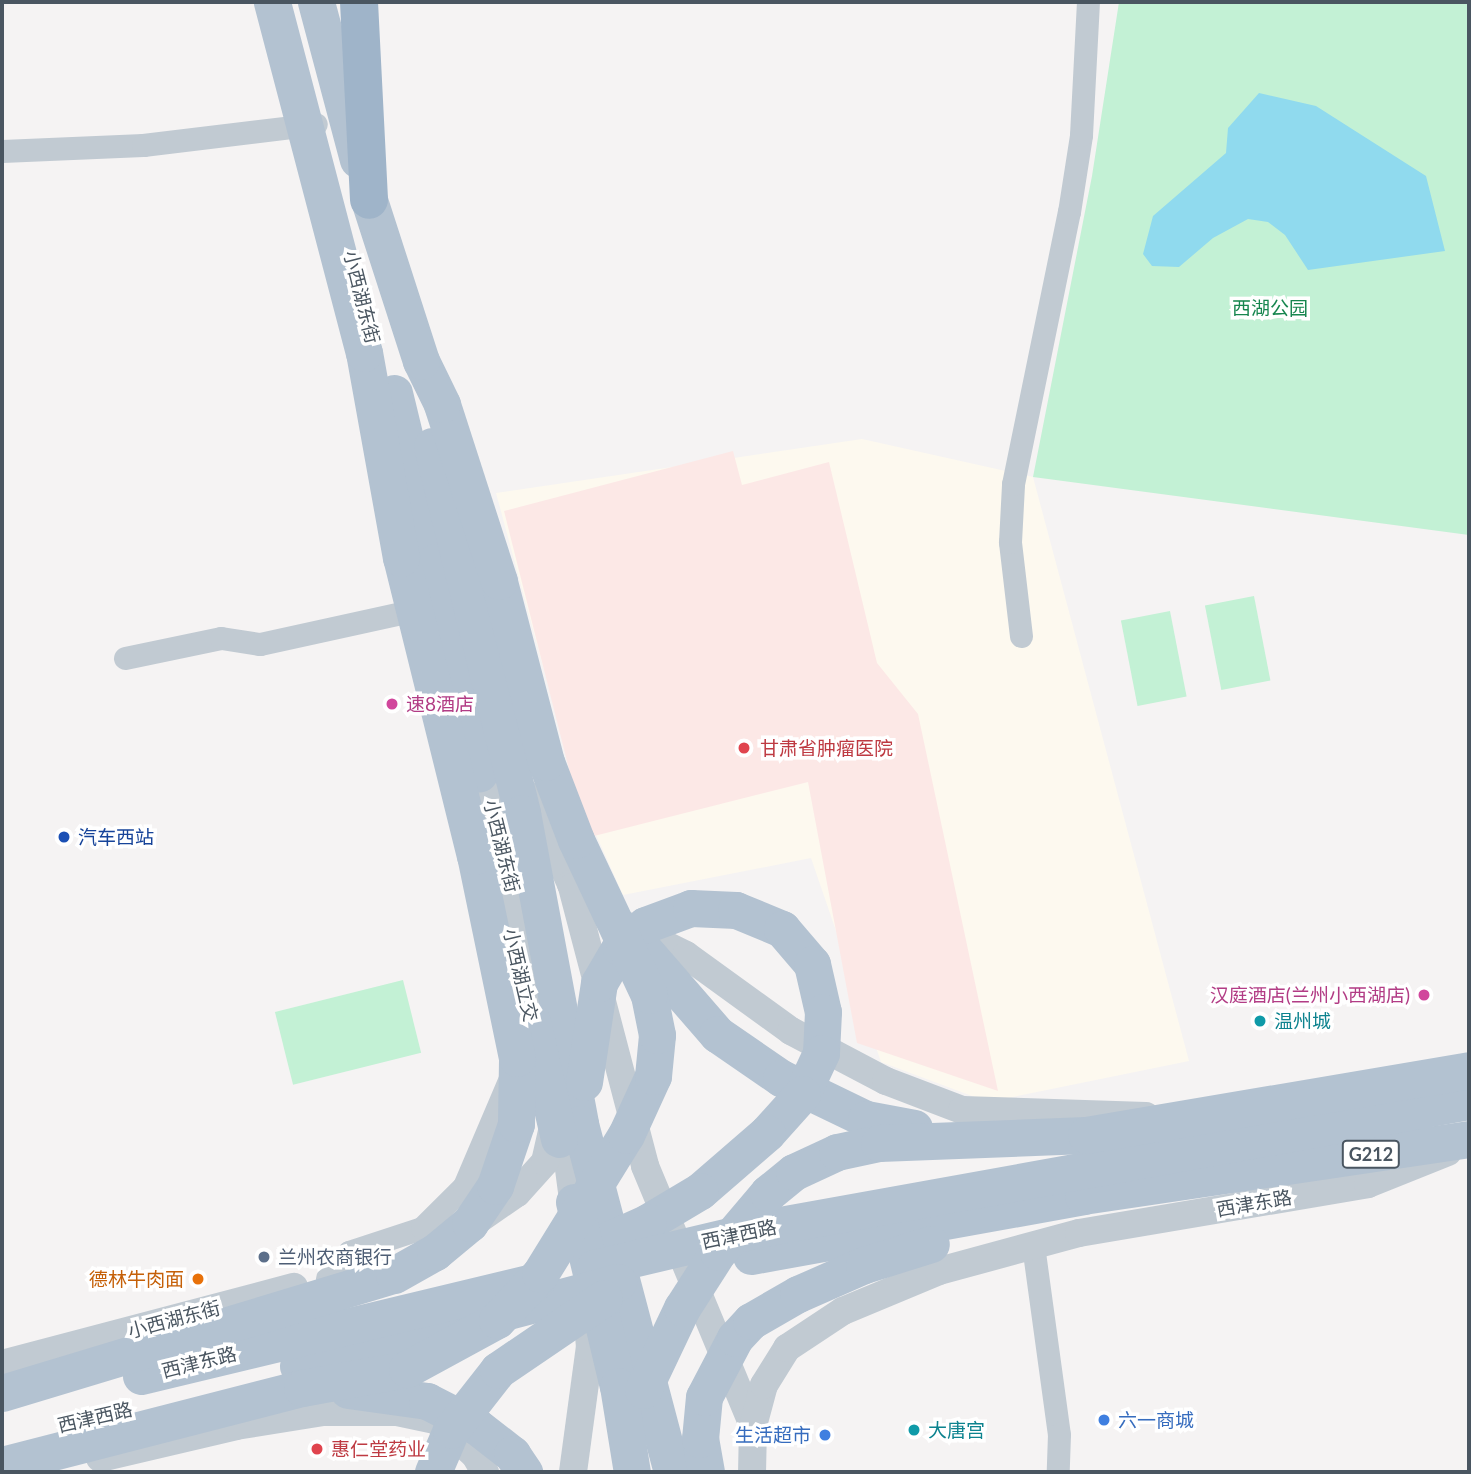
<!DOCTYPE html>
<html>
<head>
<meta charset="utf-8">
<style>
  body { margin:0 }
  #map { position:relative; width:1471px; height:1474px; overflow:hidden; background:#f5f3f3; font-family:Lato,"Noto Sans SC",sans-serif }
  div>[style] { position:absolute }
  [style*='--x'] { left:calc(var(--x)*1px); top:calc(var(--y)*1px); width:calc(var(--w)*1px); rotate:calc(var(--a)*1deg) }
  .commercial>* { inset:0; background:#fdf9ef }
  .medical>* { inset:0; background:#fce8e6 }
  .green>* { inset:0; background:#c3f1d5; transform-origin:0 0 }
  .water>* { inset:0; background:#90daee }
  .minor>* { height:23px; margin:-11.5px; padding:0 11.5px; transform-origin:11.5px; border-radius:11.5px; background:#c1cad2 }
  .tertiary>* { height:28px; margin:-14px; padding:0 14px; transform-origin:14px; border-radius:14px; background:#c1cad2 }
  .primary>* { height:37px; margin:-18.5px; padding:0 18.5px; transform-origin:18.5px; border-radius:18.5px; background:#b3c2d1 }
  .trunk>* { height:38px; margin:-19px; padding:0 19px; transform-origin:19px; border-radius:19px; background:#9fb4c9 }
  .dots>* { width:19px; height:19px; translate:-50% -50%; box-sizing:border-box; border:4px solid #fff; border-radius:50% }
  span { translate:-50% -50%; white-space:nowrap; text-align:center; line-height:1.15; -webkit-text-stroke:7px #fff; paint-order:stroke }
  .shield-label span { padding:2px 5px; background:#fff; border:2px solid; border-radius:5px; -webkit-text-stroke-width:0 }
  .shield-label { font-size:18px; color:#4a5661; font-weight:700 }
  .street-label { font-size:19px; color:#4a5661 }
  .park-label { font-size:19px; color:#17864f }
  .hotel-label { font-size:19px; color:#b23c85 }
  .left { translate:0 -50%; text-align:left }
  .right { translate:-100% -50%; text-align:right }
  .health-label { font-size:19px; color:#be3a42 }
  .transit-label { font-size:19px; color:#164399 }
  .culture-label { font-size:19px; color:#0d838f }
  .service-label { font-size:19px; color:#4e5e75 }
  .food-label { font-size:19px; color:#c56008 }
  .shop-label { font-size:19px; color:#366cbe }
  .frame { position:absolute; inset:0; border:4px solid #4a5661; pointer-events:none }
</style>
</head>
<body>
<div id="map">
  <div class="commercial">
    <div style="clip-path:polygon(862px 439px,1033px 477px,1189px 1061px,988px 1102px,881px 1062px,811px 858px,623px 895px,577px 792px,496px 493px)"></div>
  </div>
  <div class="medical">
    <div style="clip-path:polygon(733px 451px,742px 485px,829px 462px,877px 663px,918px 714px,998px 1091px,857px 1043px,808px 782px,594px 836px,573px 785px,504px 511px)"></div>
  </div>
  <div class="green">
    <div style="clip-path:polygon(1119px 2px,1469px 2px,1469px 535px,1033px 477px,1092px 176px)"></div>
    <div style="left:1254px;top:596px;width:86px;height:50px;rotate:79deg"></div>
    <div style="left:1170px;top:611px;width:87px;height:50px;rotate:79deg"></div>
    <div style="left:403px;top:980px;width:75px;height:132px;rotate:76deg"></div>
  </div>
  <div class="water">
    <div style="clip-path:polygon(1259px 93px,1316px 106px,1426px 176px,1445px 251px,1308px 270px,1285px 235px,1268px 222px,1248px 219px,1213px 238px,1179px 267px,1152px 266px,1143px 254px,1153px 216px,1226px 153px,1228px 128px)"></div>
  </div>
  <div class="minor">
    <div style="--x:2;--y:151;--w:141;--a:-2.4"></div>
    <div style="--x:143;--y:145;--w:174;--a:-6.9"></div>
    <div style="--x:1021;--y:636;--w:95;--a:-96.7"></div>
    <div style="--x:1010;--y:542;--w:58;--a:-87"></div>
    <div style="--x:1013;--y:484;--w:278;--a:-78.4"></div>
    <div style="--x:1069;--y:212;--w:78;--a:-81.1"></div>
    <div style="--x:1081;--y:135;--w:133;--a:-87"></div>
    <div style="--x:125;--y:658;--w:98;--a:-11.8"></div>
    <div style="--x:221;--y:638;--w:39;--a:9"></div>
    <div style="--x:260;--y:644;--w:168;--a:-12.4"></div>
    <div style="--x:1033;--y:1245;--w:191;--a:82.2"></div>
    <div style="--x:1059;--y:1434;--w:38;--a:92"></div>
    <div style="--x:327;--y:1278;--w:34;--a:-50"></div>
    <div style="--x:349;--y:1252;--w:77;--a:-18.2"></div>
    <div style="--x:422;--y:1228;--w:59;--a:-45"></div>
    <div style="--x:464;--y:1186;--w:117;--a:-66.9"></div>
  </div>
  <div class="tertiary">
    <div style="--x:478;--y:753;--w:282;--a:76.3"></div>
    <div style="--x:531;--y:796;--w:97;--a:65.6"></div>
    <div style="--x:571;--y:884;--w:46;--a:42.4"></div>
    <div style="--x:605;--y:915;--w:90;--a:26.3"></div>
    <div style="--x:686;--y:955;--w:130;--a:35.9"></div>
    <div style="--x:791;--y:1031;--w:107;--a:27.8"></div>
    <div style="--x:886;--y:1081;--w:81;--a:20.9"></div>
    <div style="--x:962;--y:1110;--w:184;--a:1.9"></div>
    <div style="--x:572;--y:887;--w:288;--a:75.3"></div>
    <div style="--x:645;--y:1166;--w:282;--a:67.4"></div>
    <div style="--x:753;--y:1426;--w:46;--a:91.2"></div>
    <div style="--x:562;--y:1116;--w:107;--a:82.5"></div>
    <div style="--x:478;--y:1220;--w:47;--a:-34.7"></div>
    <div style="--x:517;--y:1193;--w:42;--a:-47.9"></div>
    <div style="--x:545;--y:1162;--w:45;--a:-77.2"></div>
    <div style="--x:2;--y:1364;--w:302;--a:-14.8"></div>
    <div style="--x:753;--y:1426;--w:42;--a:-75"></div>
    <div style="--x:764;--y:1385;--w:44;--a:-58.1"></div>
    <div style="--x:787;--y:1348;--w:67;--a:-33.5"></div>
    <div style="--x:843;--y:1311;--w:104;--a:-22.6"></div>
    <div style="--x:939;--y:1271;--w:145;--a:-15.2"></div>
    <div style="--x:1079;--y:1233;--w:293;--a:-9.6"></div>
    <div style="--x:1368;--y:1184;--w:86;--a:-21.8"></div>
    <div style="--x:100;--y:1458;--w:140;--a:-13.2"></div>
    <div style="--x:236;--y:1426;--w:87;--a:-9.2"></div>
    <div style="--x:322;--y:1412;--w:75;--a:0"></div>
    <div style="--x:397;--y:1412;--w:40;--a:12"></div>
    <div style="--x:436;--y:1420;--w:52;--a:41.9"></div>
    <div style="--x:475;--y:1455;--w:20;--a:60"></div>
    <div style="--x:573;--y:1472;--w:126;--a:-82.3"></div>
    <div style="--x:590;--y:1347;--w:36;--a:-95"></div>
  </div>
  <div class="primary">
    <div style="--x:316;--y:2;--w:163;--a:75.1"></div>
    <div style="--x:394;--y:393;--w:174;--a:76.4"></div>
    <div style="--x:435;--y:562;--w:216;--a:78.2"></div>
    <div style="--x:432;--y:446;--w:378;--a:76.2"></div>
    <div style="--x:522;--y:813;--w:316;--a:79.4"></div>
    <div style="--x:580;--y:1124;--w:360;--a:75.2"></div>
    <div style="--x:638;--y:943;--w:121;--a:49"></div>
    <div style="--x:717;--y:1034;--w:78;--a:34.5"></div>
    <div style="--x:781;--y:1078;--w:94;--a:25.8"></div>
    <div style="--x:866;--y:1119;--w:49;--a:10.6"></div>
    <div style="--x:532;--y:1022;--w:120;--a:77"></div>
    <div style="--x:584;--y:1082;--w:100;--a:-81.4"></div>
    <div style="--x:599;--y:983;--w:42;--a:-59.7"></div>
    <div style="--x:620;--y:947;--w:33;--a:-41"></div>
    <div style="--x:645;--y:925;--w:49;--a:-20.3"></div>
    <div style="--x:691;--y:908;--w:45;--a:2.5"></div>
    <div style="--x:736;--y:910;--w:50;--a:22.4"></div>
    <div style="--x:782;--y:929;--w:46;--a:49.4"></div>
    <div style="--x:812;--y:964;--w:49;--a:77.1"></div>
    <div style="--x:823;--y:1012;--w:41;--a:92.8"></div>
    <div style="--x:821;--y:1053;--w:45;--a:114.9"></div>
    <div style="--x:802;--y:1094;--w:52;--a:131.9"></div>
    <div style="--x:767;--y:1133;--w:89;--a:139.1"></div>
    <div style="--x:700;--y:1191;--w:61;--a:149.2"></div>
    <div style="--x:648;--y:1222;--w:66;--a:155.8"></div>
    <div style="--x:574;--y:1202;--w:189;--a:76.6"></div>
    <div style="--x:618;--y:1386;--w:87;--a:80.8"></div>
    <div style="--x:751;--y:1256;--w:337;--a:-10.2"></div>
    <div style="--x:1083;--y:1196;--w:390;--a:-8.4"></div>
    <div style="--x:594;--y:1268;--w:174;--a:-13.3"></div>
    <div style="--x:763;--y:1228;--w:717;--a:-10.2"></div>
    <div style="--x:298;--y:1366;--w:331;--a:-14.7"></div>
    <div style="--x:141;--y:1376;--w:407;--a:-13.5"></div>
    <div style="--x:348;--y:1390;--w:80;--a:7.9"></div>
    <div style="--x:427;--y:1401;--w:55;--a:27"></div>
    <div style="--x:476;--y:1426;--w:46;--a:37.9"></div>
    <div style="--x:512;--y:1454;--w:22;--a:56"></div>
    <div style="--x:643;--y:1390;--w:91;--a:-64.6"></div>
    <div style="--x:682;--y:1308;--w:67;--a:-57.3"></div>
    <div style="--x:718;--y:1252;--w:77;--a:-49.7"></div>
    <div style="--x:768;--y:1193;--w:33;--a:-39"></div>
    <div style="--x:794;--y:1172;--w:47;--a:-24.9"></div>
    <div style="--x:837;--y:1152;--w:43;--a:-12.1"></div>
    <div style="--x:879;--y:1143;--w:207;--a:-2.2"></div>
    <div style="--x:1086;--y:1135;--w:388;--a:-9.6"></div>
    <div style="--x:2;--y:1393;--w:409;--a:-16.8"></div>
    <div style="--x:394;--y:1275;--w:47;--a:-29.3"></div>
    <div style="--x:435;--y:1252;--w:45;--a:-39.6"></div>
    <div style="--x:470;--y:1223;--w:45;--a:-56"></div>
    <div style="--x:495;--y:1186;--w:65;--a:-71.3"></div>
    <div style="--x:516;--y:1124;--w:66;--a:-89.1"></div>
    <div style="--x:517;--y:1058;--w:206;--a:-101.7"></div>
    <div style="--x:475;--y:856;--w:307;--a:-103.9"></div>
    <div style="--x:401;--y:558;--w:208;--a:-100.2"></div>
    <div style="--x:364;--y:353;--w:363;--a:-104.7"></div>
    <div style="--x:2;--y:1465;--w:310;--a:-14.4"></div>
    <div style="--x:302;--y:1388;--w:107;--a:-10.3"></div>
    <div style="--x:407;--y:1369;--w:102;--a:-28.6"></div>
    <div style="--x:497;--y:1320;--w:63;--a:-46.9"></div>
    <div style="--x:540;--y:1274;--w:163;--a:-58.3"></div>
    <div style="--x:626;--y:1135;--w:65;--a:-65.4"></div>
    <div style="--x:653;--y:1076;--w:41;--a:-84.4"></div>
    <div style="--x:657;--y:1035;--w:41;--a:-101.3"></div>
    <div style="--x:649;--y:995;--w:171;--a:-115.2"></div>
    <div style="--x:576;--y:840;--w:84;--a:-111"></div>
    <div style="--x:546;--y:762;--w:187;--a:-104.6"></div>
    <div style="--x:499;--y:581;--w:186;--a:-107.9"></div>
    <div style="--x:442;--y:404;--w:48;--a:-116"></div>
    <div style="--x:421;--y:361;--w:169;--a:-107.9"></div>
    <div style="--x:433;--y:1472;--w:46;--a:-66.8"></div>
    <div style="--x:451;--y:1430;--w:76;--a:-51.9"></div>
    <div style="--x:498;--y:1370;--w:128;--a:-34.2"></div>
    <div style="--x:706;--y:1472;--w:34;--a:-100"></div>
    <div style="--x:700;--y:1439;--w:42;--a:-84.6"></div>
    <div style="--x:704;--y:1397;--w:67;--a:-62.3"></div>
    <div style="--x:735;--y:1338;--w:23;--a:-47"></div>
    <div style="--x:751;--y:1321;--w:54;--a:-29.9"></div>
    <div style="--x:798;--y:1294;--w:72;--a:-23.7"></div>
    <div style="--x:864;--y:1265;--w:70;--a:-17.4"></div>
  </div>
  <div class="trunk">
    <div style="--x:359;--y:2;--w:198;--a:87.1"></div>
  </div>
  <div class="dots">
    <div style="left:392px;top:704px;background:#d1479c"></div>
    <div style="left:744px;top:748px;background:#e0444e"></div>
    <div style="left:64px;top:837px;background:#1a4fb4"></div>
    <div style="left:1424px;top:995px;background:#d1479c"></div>
    <div style="left:1260px;top:1021px;background:#0f9aa8"></div>
    <div style="left:264px;top:1257px;background:#5c6f8a"></div>
    <div style="left:198px;top:1279px;background:#e8710a"></div>
    <div style="left:1104px;top:1420px;background:#3f7fe0"></div>
    <div style="left:914px;top:1430px;background:#0f9aa8"></div>
    <div style="left:825px;top:1435px;background:#3f7fe0"></div>
    <div style="left:317px;top:1449px;background:#e0444e"></div>
  </div>
  <div class="shield-label">
    <span style="left:1371px;top:1154px">G212</span>
  </div>
  <div class="street-label">
    <span style="left:362px;top:297px;rotate:76deg">小西湖东街</span>
    <span style="left:502px;top:846px;rotate:76deg">小西湖东街</span>
    <span style="left:521px;top:975px;rotate:77deg">小西湖立交</span>
    <span style="left:1254px;top:1203px;rotate:-10deg">西津东路</span>
    <span style="left:739px;top:1234px;rotate:-12deg">西津西路</span>
    <span style="left:174px;top:1319px;rotate:-15deg">小西湖东街</span>
    <span style="left:199px;top:1362px;rotate:-14deg">西津东路</span>
    <span style="left:95px;top:1417px;rotate:-13deg">西津西路</span>
  </div>
  <div class="park-label">
    <span style="left:1270px;top:308px">西湖公园</span>
  </div>
  <div class="hotel-label">
    <span class="left" style="left:406px;top:704px">速8酒店</span>
    <span class="right" style="left:1410px;top:995px">汉庭酒店(兰州小西湖店)</span>
  </div>
  <div class="health-label">
    <span class="left" style="left:760px;top:748px">甘肃省肿瘤医院</span>
    <span class="left" style="left:331px;top:1449px">惠仁堂药业</span>
  </div>
  <div class="transit-label">
    <span class="left" style="left:78px;top:837px">汽车西站</span>
  </div>
  <div class="culture-label">
    <span class="left" style="left:1274px;top:1021px">温州城</span>
    <span class="left" style="left:928px;top:1430px">大唐宫</span>
  </div>
  <div class="service-label">
    <span class="left" style="left:278px;top:1257px">兰州农商银行</span>
  </div>
  <div class="food-label">
    <span class="right" style="left:184px;top:1279px">德林牛肉面</span>
  </div>
  <div class="shop-label">
    <span class="left" style="left:1118px;top:1420px">六一商城</span>
    <span class="right" style="left:811px;top:1435px">生活超市</span>
  </div>
  <div class="frame"></div>
</div>
</body>
</html>
